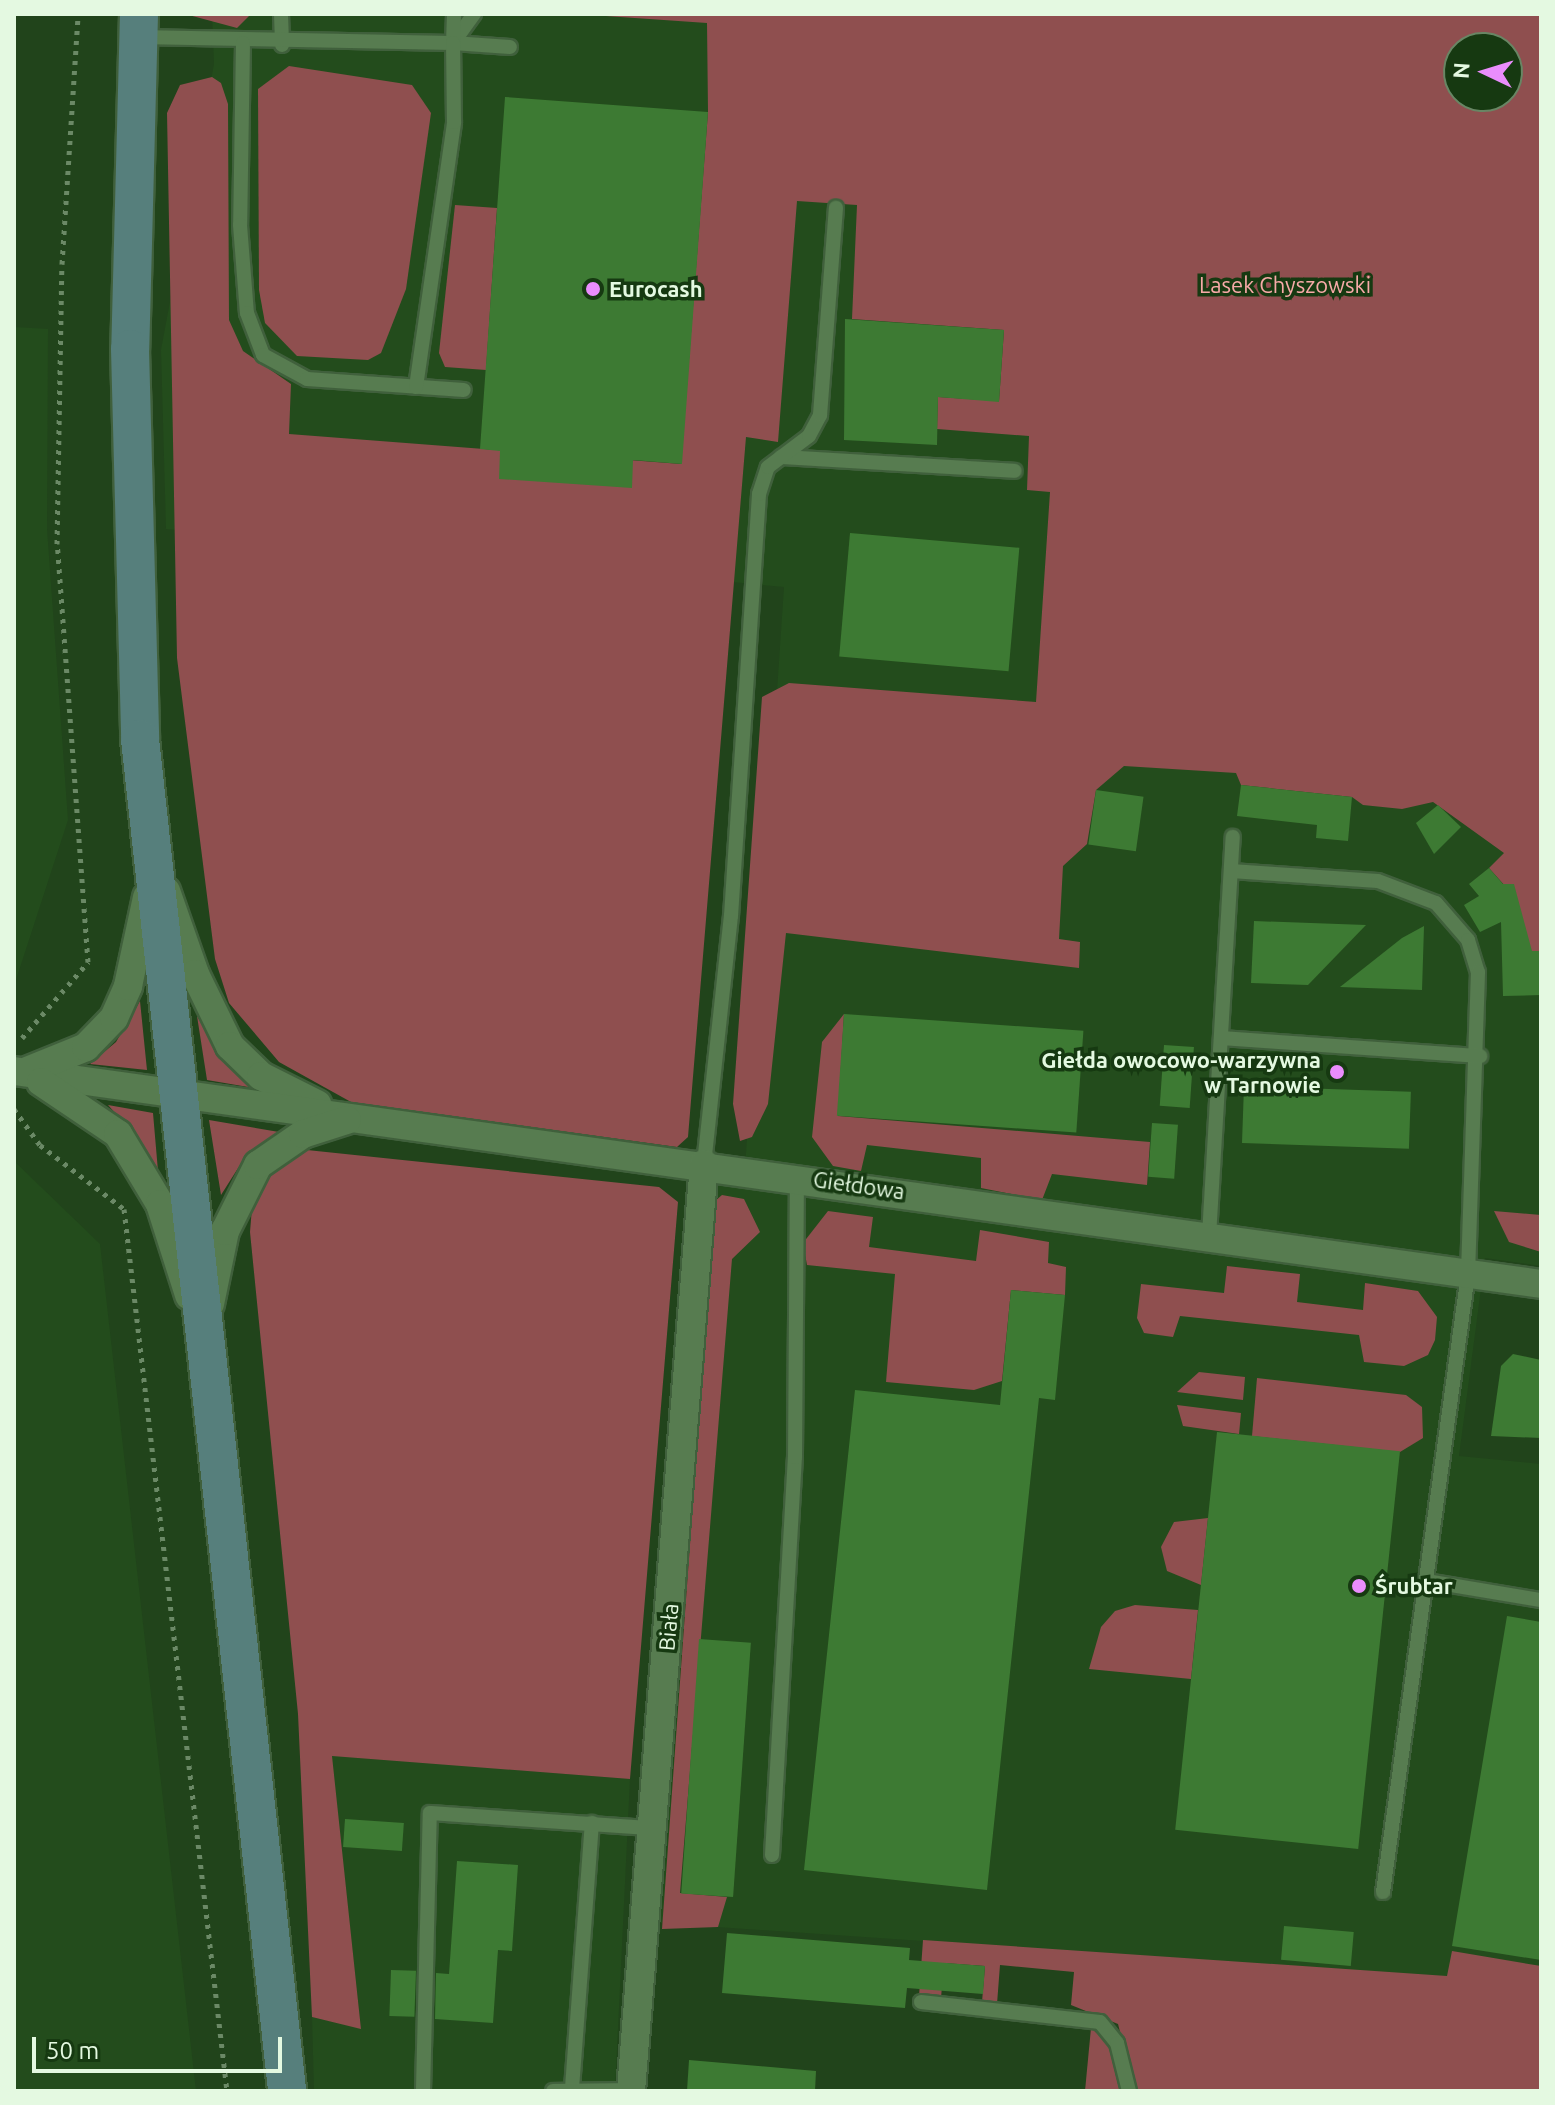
<!DOCTYPE html>
<html>
<head>
<meta charset="utf-8">
<style>
  body { margin:0 }
  #map { position:relative; width:1555px; height:2105px; overflow:hidden; background:#21441b; font-family:Ubuntu,sans-serif }
  div>[style] { position:absolute }
  [style*='--x'] { left:calc(var(--x)*1px); top:calc(var(--y)*1px); width:calc(var(--w)*1px); rotate:calc(var(--a)*1deg) }
  .built>* { inset:0; background:#234c1c }
  .green>* { inset:0; background:#8f4f4f }
  .building>* { inset:0; background:#3d7a33; transform-origin:0 0 }
  .path>* { height:5px; margin-top:-2.5px; transform-origin:0; background:repeating-linear-gradient(90deg,#6b8966 0 4px,transparent 0 10px) }
  .roads { filter:drop-shadow(2px 0 #40603c) drop-shadow(-2px 0 #40603c) drop-shadow(0 2px #40603c) drop-shadow(0 -2px #40603c) }
  .service>* { height:14px; margin:-7px; padding:0 7px; transform-origin:7px; border-radius:7px; background:#577c50 }
  .minor>* { height:28px; margin:-14px; padding:0 14px; transform-origin:14px; border-radius:14px; background:#577c50 }
  .secondary>* { height:38px; margin:-19px; padding:0 19px; transform-origin:19px; border-radius:19px; background:#567f7c }
  .dots>* { width:22px; height:22px; translate:-50% -50%; box-sizing:border-box; border:4px solid #163911; border-radius:50% }
  span { translate:-50% -50%; white-space:nowrap; text-align:center; line-height:1.15; -webkit-text-stroke:7px #163911; paint-order:stroke }
  .park-label { font-size:22px; color:#f7aaa8 }
  .poi-label { font-size:22px; color:#e4f9e1; font-weight:700 }
  .left { translate:0 -50%; text-align:left }
  .right { translate:-100% -50%; text-align:right }
  .street-label { font-size:22px; color:#e4f9e1 }
  .frame { position:absolute; inset:0; border:16px solid #e4f9e1; pointer-events:none }
  .north { position:absolute; left:1443px; top:32px; width:80px; height:80px; box-sizing:border-box; background:#163911; border:2px solid #688664; border-radius:50%; rotate:274deg; font-size:22px; font-weight:700; line-height:32px; text-align:center; color:#e4f9e1 }
  .north::after { content:''; display:block; margin:auto; width:28px; height:36px; background:#ea8dfc; clip-path:polygon(50% 0,100% 100%,50% 72%,0 100%) }
  .scale { position:absolute; left:32px; top:2037px; width:250px; height:36px; box-sizing:border-box; border:4px solid #e4f9e1; border-top:0; padding-left:10px; font-size:24px; line-height:28px; white-space:nowrap; color:#e4f9e1; -webkit-text-stroke:6px #163911; paint-order:stroke }
</style>
</head>
<body>
<div id="map">
  <div class="built">
    <div style="clip-path:polygon(212px 14px,823px 14px,972px 281px,1424px 777px,1541px 886px,1541px 1266px,1485px 1258px,1459px 1456px,1541px 1464px,1541px 1983px,644px 1922px,704px 1164px,745px 1168px,784px 587px,166px 529px,161px 350px,214px 64px)"></div>
    <div style="clip-path:polygon(14px 327px,48px 329px,47px 529px,68px 820px,14px 986px)"></div>
    <div style="clip-path:polygon(14px 1161px,100px 1244px,196px 2091px,14px 2091px)"></div>
    <div style="clip-path:polygon(331px 1755px,630px 1779px,615px 2091px,314px 2091px,312px 2017px,361px 2028px)"></div>
  </div>
  <div class="green">
    <div style="clip-path:polygon(185px 14px,251px 14px,237px 28px)"></div>
    <div style="clip-path:polygon(evenodd,577px 14px,1541px 14px,1541px 951px,1528px 951px,1506px 887px,1489px 868px,1504px 853px,1433px 802px,1402px 809px,1363px 805px,1352px 797px,1241px 785px,1236px 773px,1124px 766px,1096px 790px,1087px 844px,1063px 866px,1059px 939px,1080px 942px,1079px 968px,786px 933px,768px 1104px,752px 1137px,740px 1141px,733px 1104px,762px 697px,789px 683px,1036px 702px,1050px 492px,1027px 490px,1029px 436px,937px 429px,938px 397px,999px 401px,1004px 330px,852px 319px,857px 205px,797px 201px,778px 442px,746px 437px,688px 1137px,677px 1147px,351px 1102px,279px 1062px,229px 1003px,215px 959px,177px 658px,167px 113px,180px 85px,212px 77px,221px 83px,228px 104px,229px 320px,243px 351px,291px 384px,289px 434px,681px 464px,708px 112px,707px 23px,577px 14px,1459px 48px,1507px 48px,1507px 96px,1459px 96px,1459px 48px)"></div>
    <div style="clip-path:polygon(289px 66px,412px 85px,431px 113px,406px 289px,381px 353px,368px 360px,297px 356px,265px 323px,259px 290px,258px 89px)"></div>
    <div style="clip-path:polygon(455px 205px,497px 208px,486px 370px,445px 367px,439px 353px)"></div>
    <div style="clip-path:polygon(140px 1001px,147px 1070px,90px 1064px,116px 1042px)"></div>
    <div style="clip-path:polygon(844px 1014px,838px 1116px,1150px 1142px,1147px 1185px,1052px 1174px,1042px 1200px,981px 1188px,981px 1158px,867px 1145px,861px 1171px,833px 1166px,812px 1137px,822px 1042px)"></div>
    <div style="clip-path:polygon(197px 1016px,218px 1049px,254px 1088px,207px 1080px)"></div>
    <div style="clip-path:polygon(108px 1105px,153px 1113px,158px 1171px,132px 1132px)"></div>
    <div style="clip-path:polygon(209px 1120px,279px 1132px,247px 1154px,221px 1195px)"></div>
    <div style="clip-path:polygon(307px 1150px,659px 1187px,678px 1202px,630px 1779px,332px 1756px,361px 2029px,312px 2017px,298px 1714px,250px 1232px,253px 1195px,268px 1170px)"></div>
    <div style="clip-path:polygon(722px 1195px,744px 1199px,760px 1232px,732px 1259px,680px 1893px,727px 1897px,718px 1927px,662px 1929px,715px 1201px)"></div>
    <div style="clip-path:polygon(828px 1211px,873px 1217px,869px 1247px,976px 1261px,980px 1230px,1049px 1242px,1048px 1263px,1066px 1267px,1065px 1295px,1011px 1290px,1002px 1381px,974px 1390px,886px 1382px,895px 1274px,807px 1265px,803px 1243px)"></div>
    <div style="clip-path:polygon(1494px 1211px,1541px 1215px,1541px 1252px,1509px 1242px)"></div>
    <div style="clip-path:polygon(1227px 1266px,1300px 1274px,1297px 1302px,1363px 1310px,1365px 1283px,1418px 1291px,1437px 1317px,1435px 1340px,1428px 1355px,1404px 1366px,1364px 1362px,1359px 1335px,1180px 1316px,1173px 1337px,1144px 1333px,1137px 1318px,1141px 1284px,1224px 1293px)"></div>
    <div style="clip-path:polygon(1199px 1372px,1245px 1377px,1243px 1400px,1177px 1392px)"></div>
    <div style="clip-path:polygon(1257px 1378px,1406px 1395px,1422px 1407px,1423px 1438px,1400px 1452px,1252px 1436px)"></div>
    <div style="clip-path:polygon(1177px 1405px,1241px 1413px,1239px 1434px,1183px 1426px)"></div>
    <div style="clip-path:polygon(1208px 1518px,1201px 1585px,1167px 1571px,1161px 1547px,1174px 1522px)"></div>
    <div style="clip-path:polygon(1135px 1605px,1198px 1610px,1191px 1679px,1089px 1669px,1101px 1627px,1115px 1611px)"></div>
    <div style="clip-path:polygon(923px 1940px,1447px 1976px,1452px 1951px,1541px 1966px,1541px 2091px,1135px 2091px,1118px 2024px,1071px 2005px,1074px 1972px,1000px 1965px,997px 2004px,982px 2002px,985px 1966px,944px 1963px,941px 1998px,919px 1996px)"></div>
    <div style="clip-path:polygon(1091px 2028px,1110px 2045px,1120px 2091px,1085px 2091px)"></div>
  </div>
  <div class="building">
    <div style="clip-path:polygon(505px 97px,708px 112px,682px 464px,633px 460px,632px 488px,499px 479px,500px 451px,480px 449px)"></div>
    <div style="clip-path:polygon(845px 319px,1004px 330px,999px 402px,938px 397px,937px 445px,844px 440px)"></div>
    <div style="left:850px;top:533px;width:170px;height:124px;rotate:5deg"></div>
    <div style="clip-path:polygon(1241px 785px,1352px 797px,1348px 841px,1316px 838px,1317px 825px,1237px 816px)"></div>
    <div style="left:1096px;top:790px;width:48px;height:55px;rotate:8deg"></div>
    <div style="clip-path:polygon(1438px 805px,1461px 827px,1434px 854px,1416px 823px)"></div>
    <div style="clip-path:polygon(1489px 868px,1503px 884px,1514px 884px,1532px 951px,1541px 951px,1541px 995px,1503px 996px,1501px 922px,1480px 932px,1464px 905px,1479px 896px,1469px 884px)"></div>
    <div style="clip-path:polygon(1254px 921px,1366px 925px,1308px 985px,1251px 983px)"></div>
    <div style="clip-path:polygon(1424px 926px,1422px 990px,1340px 987px,1402px 938px)"></div>
    <div style="left:844px;top:1014px;width:240px;height:102px;rotate:4deg"></div>
    <div style="left:1164px;top:1045px;width:30px;height:61px;rotate:4deg"></div>
    <div style="left:1244px;top:1086px;width:167px;height:57px;rotate:2deg"></div>
    <div style="left:1152px;top:1123px;width:26px;height:54px;rotate:4deg"></div>
    <div style="clip-path:polygon(1011px 1290px,1065px 1295px,1055px 1400px,1039px 1398px,987px 1890px,804px 1870px,855px 1390px,1000px 1405px)"></div>
    <div style="clip-path:polygon(1513px 1354px,1541px 1360px,1541px 1438px,1491px 1436px,1501px 1366px)"></div>
    <div style="left:1217px;top:1432px;width:184px;height:400px;rotate:6deg"></div>
    <div style="clip-path:polygon(1507px 1616px,1541px 1622px,1541px 1960px,1452px 1946px)"></div>
    <div style="left:699px;top:1639px;width:52px;height:255px;rotate:4deg"></div>
    <div style="left:345px;top:1819px;width:59px;height:28px;rotate:4deg"></div>
    <div style="clip-path:polygon(457px 1861px,518px 1865px,512px 1951px,498px 1950px,493px 2023px,435px 2019px,436px 1973px,449px 1974px)"></div>
    <div style="left:1284px;top:1926px;width:70px;height:34px;rotate:5deg"></div>
    <div style="clip-path:polygon(727px 1933px,910px 1948px,909px 1960px,985px 1966px,983px 1994px,907px 1988px,905px 2008px,722px 1993px)"></div>
    <div style="left:391px;top:1970px;width:25px;height:46px;rotate:2deg"></div>
    <div style="clip-path:polygon(689px 2060px,816px 2071px,815px 2091px,687px 2091px)"></div>
  </div>
  <div class="path">
    <div style="--x:22;--y:1038;--w:101;--a:-49"></div>
    <div style="--x:88;--y:962;--w:419;--a:-94.2"></div>
    <div style="--x:57;--y:544;--w:280;--a:-89"></div>
    <div style="--x:62;--y:264;--w:251;--a:-86.3"></div>
    <div style="--x:14;--y:1109;--w:44;--a:54.2"></div>
    <div style="--x:40;--y:1145;--w:106;--a:37.3"></div>
    <div style="--x:124;--y:1209;--w:888;--a:83.34"></div>
  </div>
  <div class="roads">
    <div class="service">
      <div style="--x:281;--y:14;--w:31;--a:88"></div>
      <div style="--x:474;--y:14;--w:36;--a:126"></div>
      <div style="--x:453;--y:43;--w:57;--a:4"></div>
      <div style="--x:139;--y:37;--w:314;--a:1.1"></div>
      <div style="--x:453;--y:43;--w:29;--a:-88"></div>
      <div style="--x:243;--y:43;--w:182;--a:90.9"></div>
      <div style="--x:240;--y:225;--w:88;--a:85.5"></div>
      <div style="--x:247;--y:313;--w:45;--a:69.1"></div>
      <div style="--x:263;--y:355;--w:50;--a:28.6"></div>
      <div style="--x:307;--y:379;--w:157;--a:4"></div>
      <div style="--x:416;--y:387;--w:268;--a:-81.8"></div>
      <div style="--x:454;--y:122;--w:79;--a:-90.7"></div>
      <div style="--x:781;--y:457;--w:234;--a:3.4"></div>
      <div style="--x:1231;--y:871;--w:147;--a:3.9"></div>
      <div style="--x:1378;--y:881;--w:62;--a:20.8"></div>
      <div style="--x:1436;--y:903;--w:49;--a:49.1"></div>
      <div style="--x:1468;--y:940;--w:34;--a:73"></div>
      <div style="--x:1478;--y:972;--w:302;--a:91.9"></div>
      <div style="--x:1468;--y:1274;--w:624;--a:97.83"></div>
      <div style="--x:1221;--y:1038;--w:260;--a:4"></div>
      <div style="--x:704;--y:1164;--w:249;--a:-83.8"></div>
      <div style="--x:731;--y:916;--w:423;--a:-86.2"></div>
      <div style="--x:759;--y:494;--w:28;--a:-72"></div>
      <div style="--x:768;--y:467;--w:51;--a:-37.1"></div>
      <div style="--x:809;--y:436;--w:24;--a:-62"></div>
      <div style="--x:820;--y:415;--w:208;--a:-85.6"></div>
      <div style="--x:1209;--y:1236;--w:400;--a:-86.6"></div>
      <div style="--x:1427;--y:1581;--w:116;--a:9.5"></div>
      <div style="--x:772;--y:1855;--w:399;--a:-86.7"></div>
      <div style="--x:795;--y:1457;--w:280;--a:-89.6"></div>
      <div style="--x:921;--y:2002;--w:180;--a:6.4"></div>
      <div style="--x:1100;--y:2022;--w:27;--a:51"></div>
      <div style="--x:1117;--y:2043;--w:49;--a:76"></div>
      <div style="--x:572;--y:2088;--w:266;--a:-85.7"></div>
      <div style="--x:423;--y:2091;--w:278;--a:-88.6"></div>
      <div style="--x:430;--y:1813;--w:223;--a:3.9"></div>
      <div style="--x:553;--y:2091;--w:78;--a:-0.7"></div>
    </div>
    <div class="minor">
      <div style="--x:166;--y:891;--w:88;--a:70.7"></div>
      <div style="--x:195;--y:974;--w:80;--a:64.1"></div>
      <div style="--x:230;--y:1046;--w:43;--a:44.1"></div>
      <div style="--x:261;--y:1076;--w:63;--a:26.6"></div>
      <div style="--x:14;--y:1071;--w:1542;--a:7.94"></div>
      <div style="--x:27;--y:1071;--w:64;--a:-22.1"></div>
      <div style="--x:86;--y:1047;--w:40;--a:-46"></div>
      <div style="--x:114;--y:1018;--w:35;--a:-66"></div>
      <div style="--x:128;--y:986;--w:91;--a:-77.9"></div>
      <div style="--x:41;--y:1082;--w:93;--a:34"></div>
      <div style="--x:118;--y:1134;--w:82;--a:59"></div>
      <div style="--x:160;--y:1204;--w:96;--a:72.3"></div>
      <div style="--x:210;--y:1304;--w:75;--a:-78.4"></div>
      <div style="--x:225;--y:1231;--w:74;--a:-63.4"></div>
      <div style="--x:258;--y:1165;--w:55;--a:-34.6"></div>
      <div style="--x:303;--y:1134;--w:46;--a:-17.7"></div>
      <div style="--x:631;--y:2091;--w:930;--a:-85.5"></div>
    </div>
    <div class="secondary">
      <div style="--x:139;--y:14;--w:335;--a:91.5"></div>
      <div style="--x:130;--y:349;--w:390;--a:88.5"></div>
      <div style="--x:140;--y:739;--w:1360;--a:83.79"></div>
    </div>
  </div>
  <div class="dots">
    <div style="left:593px;top:289px;background:#ea8dfc"></div>
    <div style="left:1337px;top:1072px;background:#ea8dfc"></div>
    <div style="left:1359px;top:1586px;background:#ea8dfc"></div>
  </div>
  <div class="park-label">
    <span style="left:1285px;top:285px">Lasek Chyszowski</span>
  </div>
  <div class="poi-label">
    <span class="left" style="left:609px;top:289px">Eurocash</span>
    <span class="right" style="left:1321px;top:1072px">Giełda owocowo-warzywna<br>w Tarnowie</span>
    <span class="left" style="left:1375px;top:1586px">Śrubtar</span>
  </div>
  <div class="street-label">
    <span style="left:859px;top:1185px;rotate:8deg">Giełdowa</span>
    <span style="left:668px;top:1627px;rotate:-85deg">Biała</span>
  </div>
  <div class="frame"></div>
  <div class="north">N</div>
  <div class="scale">50 m</div>
</div>
</body>
</html>
